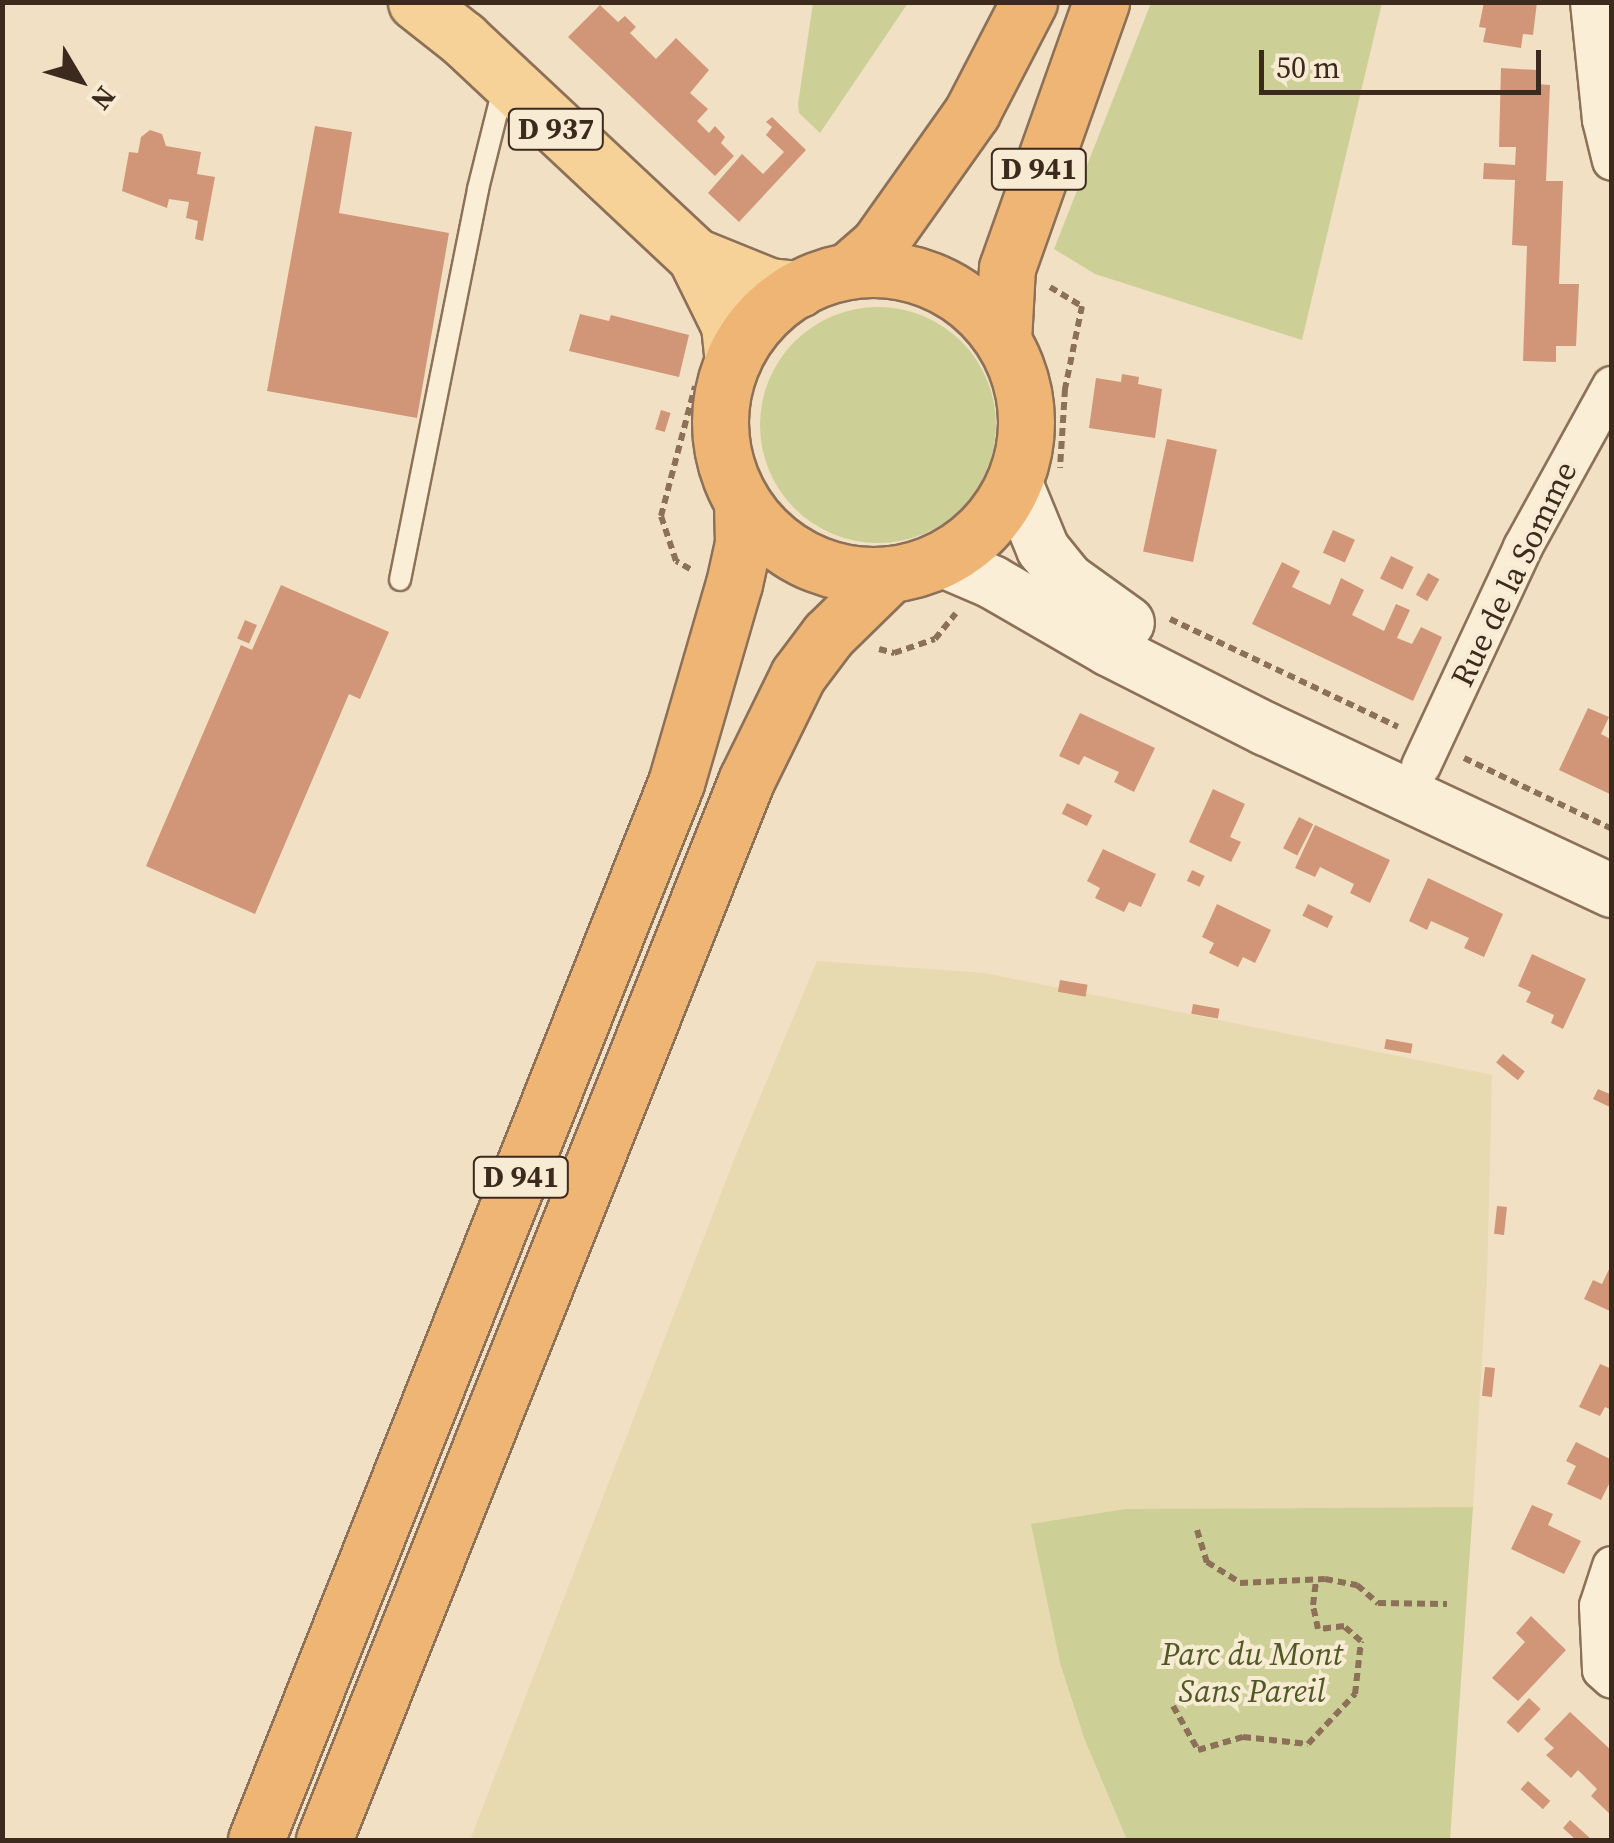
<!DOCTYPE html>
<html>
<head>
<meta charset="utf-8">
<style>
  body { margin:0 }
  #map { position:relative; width:1614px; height:1843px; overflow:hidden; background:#f1e0c3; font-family:"Source Serif 4",serif }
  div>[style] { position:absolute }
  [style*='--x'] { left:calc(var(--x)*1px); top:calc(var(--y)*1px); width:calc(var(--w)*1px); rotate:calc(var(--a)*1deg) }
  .farmland>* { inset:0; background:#e7dab0 }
  .green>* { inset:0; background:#cdd096 }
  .round { border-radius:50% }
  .building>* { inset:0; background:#d19677; transform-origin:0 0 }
  .path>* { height:6px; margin-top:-3px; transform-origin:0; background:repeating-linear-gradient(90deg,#8c7058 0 8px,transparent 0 13px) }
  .roads { filter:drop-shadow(2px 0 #8c7058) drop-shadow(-2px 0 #8c7058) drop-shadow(0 2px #8c7058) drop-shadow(0 -2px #8c7058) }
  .service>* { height:20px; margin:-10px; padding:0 10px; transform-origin:10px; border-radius:10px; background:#fbeed7 }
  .minor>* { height:38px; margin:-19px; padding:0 19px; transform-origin:19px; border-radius:19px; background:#fbeed7 }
  .secondary>* { height:52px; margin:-26px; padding:0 26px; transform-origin:26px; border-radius:26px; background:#fbeed7 }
  .primary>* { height:55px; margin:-27.5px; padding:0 27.5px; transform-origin:27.5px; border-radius:27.5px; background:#f6d299 }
  .trunk>* { height:55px; margin:-27.5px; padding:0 27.5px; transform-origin:27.5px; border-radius:27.5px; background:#eeb574 }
  .trunk>.ring { margin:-27.5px; padding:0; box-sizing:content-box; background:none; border:55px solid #eeb574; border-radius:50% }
  span { translate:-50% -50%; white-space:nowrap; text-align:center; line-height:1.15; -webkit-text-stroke:8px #f8ebd3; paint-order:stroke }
  .shield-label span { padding:2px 8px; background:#f8ebd3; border:2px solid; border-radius:8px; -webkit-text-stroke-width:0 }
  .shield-label { font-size:30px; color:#3b2a1d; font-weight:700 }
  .street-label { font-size:32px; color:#3b2a1d }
  .park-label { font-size:32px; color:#4f5923; font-style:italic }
  .frame { position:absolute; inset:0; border:5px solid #3b2a1d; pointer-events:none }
  .north { position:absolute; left:30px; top:30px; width:100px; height:100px; -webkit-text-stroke:8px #f8ebd3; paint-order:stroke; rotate:128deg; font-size:28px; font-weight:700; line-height:40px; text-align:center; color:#3b2a1d }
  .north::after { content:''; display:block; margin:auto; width:35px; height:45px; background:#3b2a1d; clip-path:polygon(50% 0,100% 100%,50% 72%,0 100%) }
  .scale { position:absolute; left:1259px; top:50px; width:282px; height:45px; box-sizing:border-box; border:5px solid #3b2a1d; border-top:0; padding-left:12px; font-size:30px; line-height:35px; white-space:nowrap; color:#3b2a1d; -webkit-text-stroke:8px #f8ebd3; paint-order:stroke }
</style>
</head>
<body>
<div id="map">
  <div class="farmland">
    <div style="clip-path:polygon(817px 961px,985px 973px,1492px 1075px,1487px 1280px,1473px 1507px,1125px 1509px,1032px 1525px,1060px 1663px,1084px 1738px,1127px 1840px,470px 1840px,739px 1147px)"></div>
  </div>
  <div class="green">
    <div style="clip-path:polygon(813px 3px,908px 3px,820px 133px,799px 113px,798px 104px)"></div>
    <div style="clip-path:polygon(1151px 3px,1382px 3px,1302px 340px,1095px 274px,1054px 249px)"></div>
    <div class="round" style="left:760px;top:307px;width:236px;height:236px"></div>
    <div style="clip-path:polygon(1473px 1507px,1450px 1840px,1127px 1840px,1084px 1738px,1060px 1663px,1031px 1524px,1125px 1509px)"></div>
  </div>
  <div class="building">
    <div style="clip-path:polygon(1484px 2px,1537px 2px,1533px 35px,1523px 34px,1521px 48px,1483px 42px,1486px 28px,1479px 27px)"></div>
    <div style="clip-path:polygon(600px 5px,618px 22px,625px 16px,636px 27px,630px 33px,656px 59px,676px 38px,709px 70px,690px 93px,708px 109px,697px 121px,709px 133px,715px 126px,725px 137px,721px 143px,734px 156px,715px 176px,568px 37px)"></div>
    <div style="clip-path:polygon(1501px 68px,1537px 70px,1536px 84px,1550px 85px,1546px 181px,1563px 181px,1559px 284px,1579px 284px,1576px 346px,1556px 346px,1556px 362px,1523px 361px,1527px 246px,1512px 245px,1515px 180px,1483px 179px,1484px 163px,1515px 165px,1516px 147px,1499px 147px)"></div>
    <div style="clip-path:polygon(772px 117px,806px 150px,739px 222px,708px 193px,742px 154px,763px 174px,784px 152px,766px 135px,772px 127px,766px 122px)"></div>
    <div style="clip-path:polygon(315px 126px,352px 132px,339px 213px,449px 233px,417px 418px,267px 391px)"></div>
    <div style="clip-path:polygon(150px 130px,162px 134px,166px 146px,201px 152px,197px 174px,215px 177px,203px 241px,195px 239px,198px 221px,186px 218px,189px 202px,169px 199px,167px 208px,122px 191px,129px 152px,138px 153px,141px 137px)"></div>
    <div style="clip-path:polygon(580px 314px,609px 321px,611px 315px,689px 335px,679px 377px,569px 351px)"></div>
    <div style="clip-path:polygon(1122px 374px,1139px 377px,1138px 384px,1162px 389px,1155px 438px,1089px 428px,1096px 378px,1121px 382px)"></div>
    <div style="left:661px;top:410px;width:10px;height:20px;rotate:17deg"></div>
    <div style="left:1167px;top:439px;width:51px;height:115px;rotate:12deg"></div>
    <div style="left:1333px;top:530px;width:24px;height:25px;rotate:24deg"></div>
    <div style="left:1391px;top:556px;width:25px;height:25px;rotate:26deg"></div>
    <div style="clip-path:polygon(1282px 562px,1300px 571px,1292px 587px,1330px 605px,1341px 578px,1364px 590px,1352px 615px,1384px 631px,1396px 604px,1410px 610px,1397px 638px,1412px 644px,1421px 627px,1442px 637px,1413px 701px,1252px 624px)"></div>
    <div style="left:1428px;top:573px;width:13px;height:25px;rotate:29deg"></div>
    <div style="clip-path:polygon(281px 585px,389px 632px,360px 699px,349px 694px,255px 914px,146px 866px,241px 645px,252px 650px)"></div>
    <div style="left:245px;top:620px;width:13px;height:20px;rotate:23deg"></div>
    <div style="clip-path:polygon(1588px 708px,1609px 717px,1601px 734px,1612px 740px,1612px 795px,1559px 770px)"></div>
    <div style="clip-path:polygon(1080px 713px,1155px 748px,1134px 792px,1114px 782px,1119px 772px,1101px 764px,1084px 756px,1079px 765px,1059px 756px)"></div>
    <div style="clip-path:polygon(1213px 789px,1245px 804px,1230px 837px,1241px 842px,1231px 862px,1189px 842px)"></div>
    <div style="left:1067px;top:803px;width:28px;height:12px;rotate:26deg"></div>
    <div style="left:1299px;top:817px;width:16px;height:35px;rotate:27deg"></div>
    <div style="clip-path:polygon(1315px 825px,1390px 860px,1370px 903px,1350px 893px,1354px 884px,1320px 867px,1315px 877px,1295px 868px)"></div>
    <div style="clip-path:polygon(1103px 849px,1156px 874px,1141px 907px,1129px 902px,1124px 912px,1095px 898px,1100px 888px,1087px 881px)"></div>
    <div style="left:1192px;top:870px;width:14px;height:12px;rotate:25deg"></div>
    <div style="clip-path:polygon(1428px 878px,1503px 914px,1484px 957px,1464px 948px,1469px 938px,1431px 921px,1427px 930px,1409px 921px)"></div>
    <div style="clip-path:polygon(1217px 904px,1271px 930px,1255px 963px,1243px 957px,1238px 967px,1209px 953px,1214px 943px,1202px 937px)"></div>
    <div style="left:1308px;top:904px;width:28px;height:13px;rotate:26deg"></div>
    <div style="clip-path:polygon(1532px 954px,1586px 979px,1563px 1029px,1551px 1023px,1554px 1015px,1526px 1002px,1531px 992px,1518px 986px)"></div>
    <div style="left:1060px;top:980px;width:28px;height:12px;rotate:10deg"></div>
    <div style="left:1193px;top:1004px;width:27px;height:10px;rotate:10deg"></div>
    <div style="left:1386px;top:1039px;width:27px;height:10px;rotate:10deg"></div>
    <div style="left:1503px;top:1054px;width:28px;height:11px;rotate:39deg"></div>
    <div style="clip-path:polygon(1598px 1089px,1612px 1095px,1612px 1108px,1593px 1099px)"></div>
    <div style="left:1497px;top:1206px;width:10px;height:28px;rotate:6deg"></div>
    <div style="clip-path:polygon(1612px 1263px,1612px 1312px,1584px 1299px,1593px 1280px,1602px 1284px)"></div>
    <div style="clip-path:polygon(1600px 1364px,1612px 1369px,1612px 1410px,1605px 1407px,1600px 1416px,1579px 1407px)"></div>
    <div style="left:1485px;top:1367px;width:10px;height:29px;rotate:6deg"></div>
    <div style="clip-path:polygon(1576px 1442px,1612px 1460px,1612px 1478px,1601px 1500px,1567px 1484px,1576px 1466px,1566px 1461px)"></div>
    <div style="clip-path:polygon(1532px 1505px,1553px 1514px,1548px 1525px,1581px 1541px,1564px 1574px,1511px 1549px)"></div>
    <div style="clip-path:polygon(1531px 1616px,1566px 1650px,1518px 1701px,1492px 1678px,1525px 1642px,1516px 1633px)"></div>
    <div style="left:1529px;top:1698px;width:16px;height:33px;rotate:43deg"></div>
    <div style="clip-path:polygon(1570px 1712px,1612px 1751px,1612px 1816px,1591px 1796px,1597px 1789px,1578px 1770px,1571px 1778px,1546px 1755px,1554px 1748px,1544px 1739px)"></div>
    <div style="left:1528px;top:1781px;width:30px;height:11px;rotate:42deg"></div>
    <div style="clip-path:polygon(1570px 1820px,1592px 1840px,1576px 1840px,1563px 1828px)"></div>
  </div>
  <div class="path">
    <div style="--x:1050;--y:287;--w:37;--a:31"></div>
    <div style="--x:1082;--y:306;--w:85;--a:101.6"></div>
    <div style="--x:1065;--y:389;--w:79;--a:93.6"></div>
    <div style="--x:690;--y:569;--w:16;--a:-150"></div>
    <div style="--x:676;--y:561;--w:47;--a:-108.4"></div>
    <div style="--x:661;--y:516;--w:134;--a:-75.3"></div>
    <div style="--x:1170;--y:619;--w:252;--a:25.3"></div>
    <div style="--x:879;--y:649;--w:16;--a:15"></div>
    <div style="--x:894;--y:653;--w:43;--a:-18.9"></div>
    <div style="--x:935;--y:639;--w:33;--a:-51"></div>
    <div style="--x:1464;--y:758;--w:164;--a:25.6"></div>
    <div style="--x:1197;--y:1530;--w:34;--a:73"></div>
    <div style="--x:1207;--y:1562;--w:39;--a:32"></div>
    <div style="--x:1240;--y:1583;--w:85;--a:-2.7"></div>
    <div style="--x:1325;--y:1579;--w:33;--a:11"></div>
    <div style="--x:1357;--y:1585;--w:28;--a:41"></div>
    <div style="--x:1378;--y:1603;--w:69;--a:0.8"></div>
    <div style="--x:1173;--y:1706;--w:51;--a:60.4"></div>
    <div style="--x:1198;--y:1750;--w:47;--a:-16.1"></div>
    <div style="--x:1243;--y:1737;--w:65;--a:6.1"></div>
    <div style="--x:1308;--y:1744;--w:69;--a:-46.8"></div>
    <div style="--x:1355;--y:1694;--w:53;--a:-83.5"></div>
    <div style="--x:1361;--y:1641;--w:23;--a:-139"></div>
    <div style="--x:1344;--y:1626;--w:26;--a:173"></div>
    <div style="--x:1318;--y:1629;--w:25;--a:-102"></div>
    <div style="--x:1313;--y:1605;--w:26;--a:-83"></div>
  </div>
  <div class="roads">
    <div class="service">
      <div style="--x:400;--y:580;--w:399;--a:-78.7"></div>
      <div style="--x:478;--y:189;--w:107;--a:-76"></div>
    </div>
    <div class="minor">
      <div style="--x:1590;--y:2;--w:119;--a:84.2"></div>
      <div style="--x:1602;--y:120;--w:42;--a:76.3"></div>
      <div style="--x:1421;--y:766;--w:242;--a:-65"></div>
      <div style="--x:1523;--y:547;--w:184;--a:-61.1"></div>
      <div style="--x:1612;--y:1566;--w:42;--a:108"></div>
      <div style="--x:1599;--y:1606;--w:64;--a:87.3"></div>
      <div style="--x:1602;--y:1670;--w:13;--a:42"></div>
    </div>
    <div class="secondary">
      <div style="--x:1015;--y:481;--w:74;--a:67.6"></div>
      <div style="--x:1043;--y:549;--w:38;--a:51"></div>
      <div style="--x:1067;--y:579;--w:75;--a:35.8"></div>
      <div style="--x:941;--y:560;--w:56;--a:23.3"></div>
      <div style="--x:992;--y:582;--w:136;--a:30"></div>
      <div style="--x:1110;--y:650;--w:175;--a:26.9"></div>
      <div style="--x:1266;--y:729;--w:382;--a:25.1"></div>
    </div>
    <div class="primary">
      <div style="--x:416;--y:2;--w:60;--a:38.2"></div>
      <div style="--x:463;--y:39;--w:318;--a:43.1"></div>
      <div style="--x:695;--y:256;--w:77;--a:63.8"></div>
      <div style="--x:729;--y:325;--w:36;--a:84"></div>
      <div style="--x:695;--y:256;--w:80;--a:22.1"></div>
      <div style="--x:769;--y:286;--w:30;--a:6"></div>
    </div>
    <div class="trunk">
      <div class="ring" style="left:720px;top:269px;width:251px;height:251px"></div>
      <div style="--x:848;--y:271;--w:40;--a:-41"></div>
      <div style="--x:878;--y:245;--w:163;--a:-54.7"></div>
      <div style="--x:972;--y:112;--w:124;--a:-62.6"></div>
      <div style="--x:1003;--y:341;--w:73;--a:-86.9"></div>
      <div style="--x:1007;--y:268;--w:282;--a:-70.5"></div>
      <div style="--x:256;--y:1840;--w:1137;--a:-68.33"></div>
      <div style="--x:676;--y:783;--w:207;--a:-73.8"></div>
      <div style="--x:734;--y:584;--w:42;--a:-77.6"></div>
      <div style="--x:743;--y:543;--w:41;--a:-91.4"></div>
      <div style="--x:324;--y:1840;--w:1140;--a:-68.27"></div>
      <div style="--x:746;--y:781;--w:118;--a:-63.9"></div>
      <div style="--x:798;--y:675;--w:50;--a:-53.1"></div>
      <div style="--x:828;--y:635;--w:87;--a:-44.5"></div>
    </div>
  </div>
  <div class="shield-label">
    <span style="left:556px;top:129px">D 937</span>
    <span style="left:1039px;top:169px">D 941</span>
    <span style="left:521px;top:1177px">D 941</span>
  </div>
  <div class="street-label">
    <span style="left:1514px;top:574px;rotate:-64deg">Rue de la Somme</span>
  </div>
  <div class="park-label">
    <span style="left:1252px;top:1673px">Parc du Mont<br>Sans Pareil</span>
  </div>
  <div class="frame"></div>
  <div class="north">N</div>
  <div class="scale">50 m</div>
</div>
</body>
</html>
